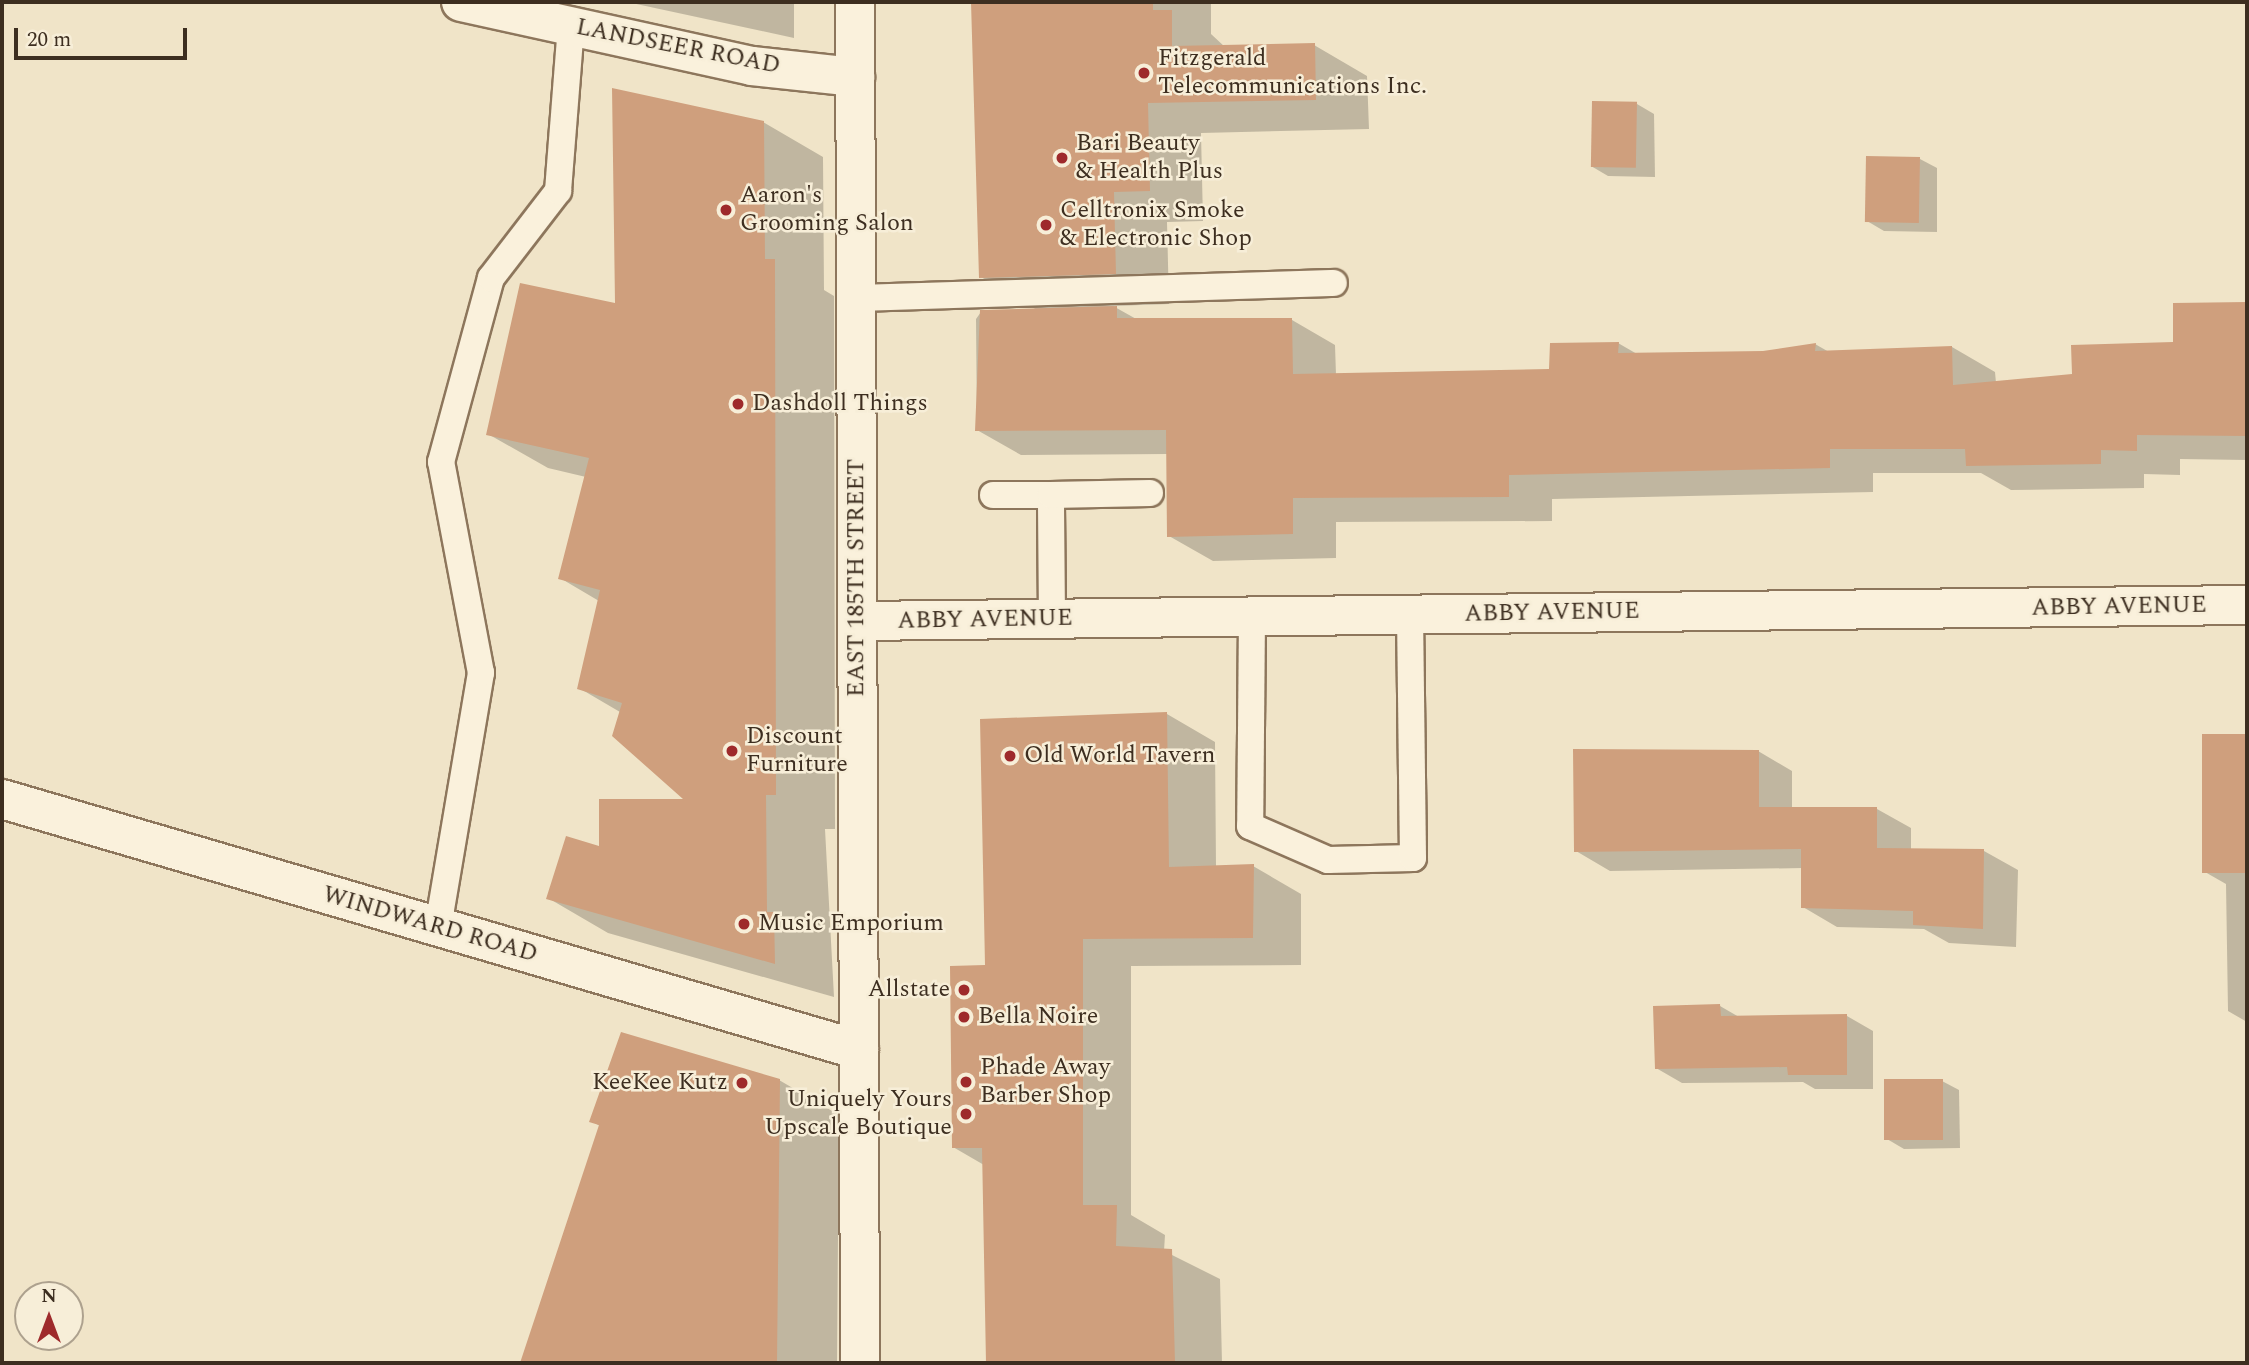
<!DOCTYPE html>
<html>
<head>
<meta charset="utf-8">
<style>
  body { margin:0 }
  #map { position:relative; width:2249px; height:1365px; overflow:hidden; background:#f0e4c8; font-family:Spectral,serif }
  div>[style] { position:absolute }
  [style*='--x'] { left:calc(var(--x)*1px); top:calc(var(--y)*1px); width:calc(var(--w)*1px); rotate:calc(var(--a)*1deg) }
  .shadow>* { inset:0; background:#0003 }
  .building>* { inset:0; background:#cf9f7d; transform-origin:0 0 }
  .roads { filter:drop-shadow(2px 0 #8d765c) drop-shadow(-2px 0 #8d765c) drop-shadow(0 2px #8d765c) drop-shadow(0 -2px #8d765c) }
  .service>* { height:26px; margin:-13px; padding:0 13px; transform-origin:13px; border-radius:13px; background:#faf1dc }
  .minor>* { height:38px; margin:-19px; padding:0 19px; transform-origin:19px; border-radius:19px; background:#faf1dc }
  .tertiary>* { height:38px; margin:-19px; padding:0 19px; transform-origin:19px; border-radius:19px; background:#faf1dc }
  .dots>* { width:19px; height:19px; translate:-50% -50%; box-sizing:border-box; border:4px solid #f7eed8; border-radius:50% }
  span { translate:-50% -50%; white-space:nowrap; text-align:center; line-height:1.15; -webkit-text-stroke:5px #f7eed8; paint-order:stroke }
  .street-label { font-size:24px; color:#3d2e20 }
  .poi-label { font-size:24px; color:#3d2e20 }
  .left { translate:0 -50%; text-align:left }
  .right { translate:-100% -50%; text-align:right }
  .frame { position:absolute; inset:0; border:4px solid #3d2e20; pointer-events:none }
  .north { position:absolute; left:14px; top:1281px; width:70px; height:70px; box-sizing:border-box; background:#f7eed8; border:2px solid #ada18e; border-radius:50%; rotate:0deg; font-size:19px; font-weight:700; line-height:28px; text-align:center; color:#3d2e20 }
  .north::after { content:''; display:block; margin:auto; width:24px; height:32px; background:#9e2a2b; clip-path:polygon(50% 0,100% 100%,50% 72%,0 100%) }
  .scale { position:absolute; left:14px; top:28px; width:173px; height:32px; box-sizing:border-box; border:4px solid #3d2e20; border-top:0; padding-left:9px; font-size:21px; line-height:24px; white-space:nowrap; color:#3d2e20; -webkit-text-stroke:5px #f7eed8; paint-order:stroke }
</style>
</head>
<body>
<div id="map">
  <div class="shadow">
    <div style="clip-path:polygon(627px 2px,794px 2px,794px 38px)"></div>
    <div style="clip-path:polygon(978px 2px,1211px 2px,1211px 34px,1225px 47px,1314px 45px,1367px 76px,1369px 129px,1201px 133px,1203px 221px,1167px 222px,1169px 304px,1113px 306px,1138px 320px,1292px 320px,1335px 345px,1336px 375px,1551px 370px,1618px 343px,1637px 354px,1763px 352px,1815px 344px,1829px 352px,1952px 347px,1995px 372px,1996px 383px,2073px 376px,2175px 344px,2175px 305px,2247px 303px,2247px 460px,2180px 459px,2180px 475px,2144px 474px,2144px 488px,2011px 490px,1981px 473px,1873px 473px,1873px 492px,1552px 499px,1552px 521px,1336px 522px,1336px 558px,1213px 561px,1169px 536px,1168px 454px,1021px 455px,977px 430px,976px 319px,981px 312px,1037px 310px,981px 277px)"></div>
    <div style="clip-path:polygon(1637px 104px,1654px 114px,1655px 177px,1608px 176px,1591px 166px)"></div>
    <div style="clip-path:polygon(763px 122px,823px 157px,824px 290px,834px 296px,835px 829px,825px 829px,834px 997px,608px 933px,548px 898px,601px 848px,687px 801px,620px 712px,579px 688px,599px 601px,560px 578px,586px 477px,548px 468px,488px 434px,616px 306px)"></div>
    <div style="clip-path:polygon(1920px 159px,1937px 168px,1937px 232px,1884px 231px,1867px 221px)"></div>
    <div style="clip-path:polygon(1167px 714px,1215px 742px,1216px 867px,1253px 866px,1301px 894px,1301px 965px,1131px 966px,1131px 1215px,1165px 1235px,1164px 1251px,1220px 1279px,1222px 1363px,979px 1363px,987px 1361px,984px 1165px,953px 1147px,987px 967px)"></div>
    <div style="clip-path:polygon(2204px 736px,2247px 736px,2247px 1022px,2228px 1011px,2226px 884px,2205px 872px)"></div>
    <div style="clip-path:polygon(1758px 751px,1792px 771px,1792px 809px,1877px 809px,1911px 828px,1911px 850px,1984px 851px,2018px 870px,2016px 947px,1949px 943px,1924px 929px,1837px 927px,1803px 907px,1803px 868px,1610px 871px,1576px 851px)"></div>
    <div style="clip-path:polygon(1720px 1006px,1739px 1017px,1847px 1016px,1873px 1031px,1873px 1089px,1815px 1089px,1803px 1082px,1682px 1083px,1656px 1068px)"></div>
    <div style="clip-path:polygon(779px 1080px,839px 1115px,837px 1363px,534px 1363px,524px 1358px,600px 1126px,591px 1121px)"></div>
    <div style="clip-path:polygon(1942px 1081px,1959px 1090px,1960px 1148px,1904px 1149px,1887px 1139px)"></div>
  </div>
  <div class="building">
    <div style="clip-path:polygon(971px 2px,1153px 2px,1153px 10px,1172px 10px,1172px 46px,1315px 43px,1316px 100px,1148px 103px,1150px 191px,1114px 192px,1116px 274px,979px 278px)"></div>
    <div style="clip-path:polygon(612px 88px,764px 121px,765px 259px,775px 259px,776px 795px,766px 795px,767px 912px,774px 912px,775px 964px,546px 899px,566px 836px,599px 846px,599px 799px,683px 799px,612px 736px,622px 703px,577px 689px,600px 590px,558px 579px,589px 458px,486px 435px,520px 283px,615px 303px)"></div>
    <div style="left:1592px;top:101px;width:45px;height:66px;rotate:1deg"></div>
    <div style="left:1866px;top:156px;width:54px;height:66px;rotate:1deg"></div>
    <div style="clip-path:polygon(2247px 302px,2247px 436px,2137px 435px,2137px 451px,2101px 450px,2101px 464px,1966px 466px,1965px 449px,1830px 449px,1830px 468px,1509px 475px,1509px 497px,1293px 498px,1293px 534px,1167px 537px,1166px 430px,975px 431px,980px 310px,1117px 306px,1117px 318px,1292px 318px,1293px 374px,1549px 369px,1550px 343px,1619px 342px,1618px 353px,1763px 351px,1816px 343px,1815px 351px,1952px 346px,1953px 385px,2072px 374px,2071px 345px,2173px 342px,2173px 303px)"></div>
    <div style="clip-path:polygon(1167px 712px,1169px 867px,1254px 864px,1253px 938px,1083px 939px,1083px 1205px,1117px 1205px,1116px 1246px,1172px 1249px,1175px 1363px,986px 1363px,982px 1148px,952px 1148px,950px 966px,985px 965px,980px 719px)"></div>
    <div style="left:2202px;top:734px;width:45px;height:139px"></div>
    <div style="clip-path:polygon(1573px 749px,1759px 750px,1759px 807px,1877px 807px,1877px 848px,1984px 849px,1983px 929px,1913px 925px,1913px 911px,1801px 908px,1801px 849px,1574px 852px)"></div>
    <div style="clip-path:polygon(1720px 1004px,1721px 1016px,1847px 1014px,1847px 1075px,1788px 1075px,1787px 1067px,1655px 1069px,1653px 1006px)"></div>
    <div style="clip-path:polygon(621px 1032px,780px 1079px,777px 1363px,520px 1363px,599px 1125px,589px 1122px)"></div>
    <div style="left:1884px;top:1079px;width:59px;height:61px"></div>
  </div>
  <div class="roads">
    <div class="service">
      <div style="--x:856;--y:298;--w:478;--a:-1.8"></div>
      <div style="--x:993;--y:495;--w:58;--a:0"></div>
      <div style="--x:1252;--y:616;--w:210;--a:90.5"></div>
      <div style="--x:1250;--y:826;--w:85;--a:23.6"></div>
      <div style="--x:1328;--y:860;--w:85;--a:-1.3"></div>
      <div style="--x:1413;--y:858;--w:243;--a:-90.7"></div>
      <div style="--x:1052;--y:619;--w:124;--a:-90.5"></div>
      <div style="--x:1051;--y:495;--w:99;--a:-1.2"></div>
      <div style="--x:438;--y:927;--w:258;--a:-80.4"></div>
      <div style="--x:481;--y:673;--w:215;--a:-100.7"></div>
      <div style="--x:441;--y:462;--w:191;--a:-74.8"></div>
      <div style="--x:491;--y:278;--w:110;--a:-52.4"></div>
      <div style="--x:558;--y:191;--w:166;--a:-85.5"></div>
    </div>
    <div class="minor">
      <div style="--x:461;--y:2;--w:298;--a:12.4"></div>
      <div style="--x:752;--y:66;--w:104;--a:6.1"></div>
      <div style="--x:858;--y:621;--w:1389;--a:-0.66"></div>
      <div style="--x:2;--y:799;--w:893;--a:16.32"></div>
    </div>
    <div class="tertiary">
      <div style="--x:855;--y:2;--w:1361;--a:89.79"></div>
    </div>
  </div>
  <div class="dots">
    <div style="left:1144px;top:73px;background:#9e2a2b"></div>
    <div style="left:1062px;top:158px;background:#9e2a2b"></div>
    <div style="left:726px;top:210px;background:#9e2a2b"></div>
    <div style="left:1046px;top:225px;background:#9e2a2b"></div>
    <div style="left:738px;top:404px;background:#9e2a2b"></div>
    <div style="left:732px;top:751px;background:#9e2a2b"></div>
    <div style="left:1010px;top:756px;background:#9e2a2b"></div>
    <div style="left:744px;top:924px;background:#9e2a2b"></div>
    <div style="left:964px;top:990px;background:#9e2a2b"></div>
    <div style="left:964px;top:1017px;background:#9e2a2b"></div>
    <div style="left:966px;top:1082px;background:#9e2a2b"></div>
    <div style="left:742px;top:1083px;background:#9e2a2b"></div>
    <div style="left:966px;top:1114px;background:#9e2a2b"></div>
  </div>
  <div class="street-label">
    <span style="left:678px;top:47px;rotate:11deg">LANDSEER ROAD</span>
    <span style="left:857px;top:578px;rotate:-90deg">EAST 185TH STREET</span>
    <span style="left:2119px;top:607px;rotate:-1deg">ABBY AVENUE</span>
    <span style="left:1552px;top:613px;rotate:-1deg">ABBY AVENUE</span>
    <span style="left:985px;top:620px;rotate:-1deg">ABBY AVENUE</span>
    <span style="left:430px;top:925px;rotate:16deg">WINDWARD ROAD</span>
  </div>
  <div class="poi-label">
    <span class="left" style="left:1158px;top:73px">Fitzgerald<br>Telecommunications Inc.</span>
    <span class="left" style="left:1076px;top:158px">Bari Beauty<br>&amp; Health Plus</span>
    <span class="left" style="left:740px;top:210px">Aaron's<br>Grooming Salon</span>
    <span class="left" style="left:1060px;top:225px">Celltronix Smoke<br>&amp; Electronic Shop</span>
    <span class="left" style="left:752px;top:404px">Dashdoll Things</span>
    <span class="left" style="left:746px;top:751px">Discount<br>Furniture</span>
    <span class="left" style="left:1024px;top:756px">Old World Tavern</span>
    <span class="left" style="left:758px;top:924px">Music Emporium</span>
    <span class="right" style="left:950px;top:990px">Allstate</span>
    <span class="left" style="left:978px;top:1017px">Bella Noire</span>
    <span class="left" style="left:980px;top:1082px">Phade Away<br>Barber Shop</span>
    <span class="right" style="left:728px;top:1083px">KeeKee Kutz</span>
    <span class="right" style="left:952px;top:1114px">Uniquely Yours<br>Upscale Boutique</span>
  </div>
  <div class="frame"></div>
  <div class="north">N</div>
  <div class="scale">20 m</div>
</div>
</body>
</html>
